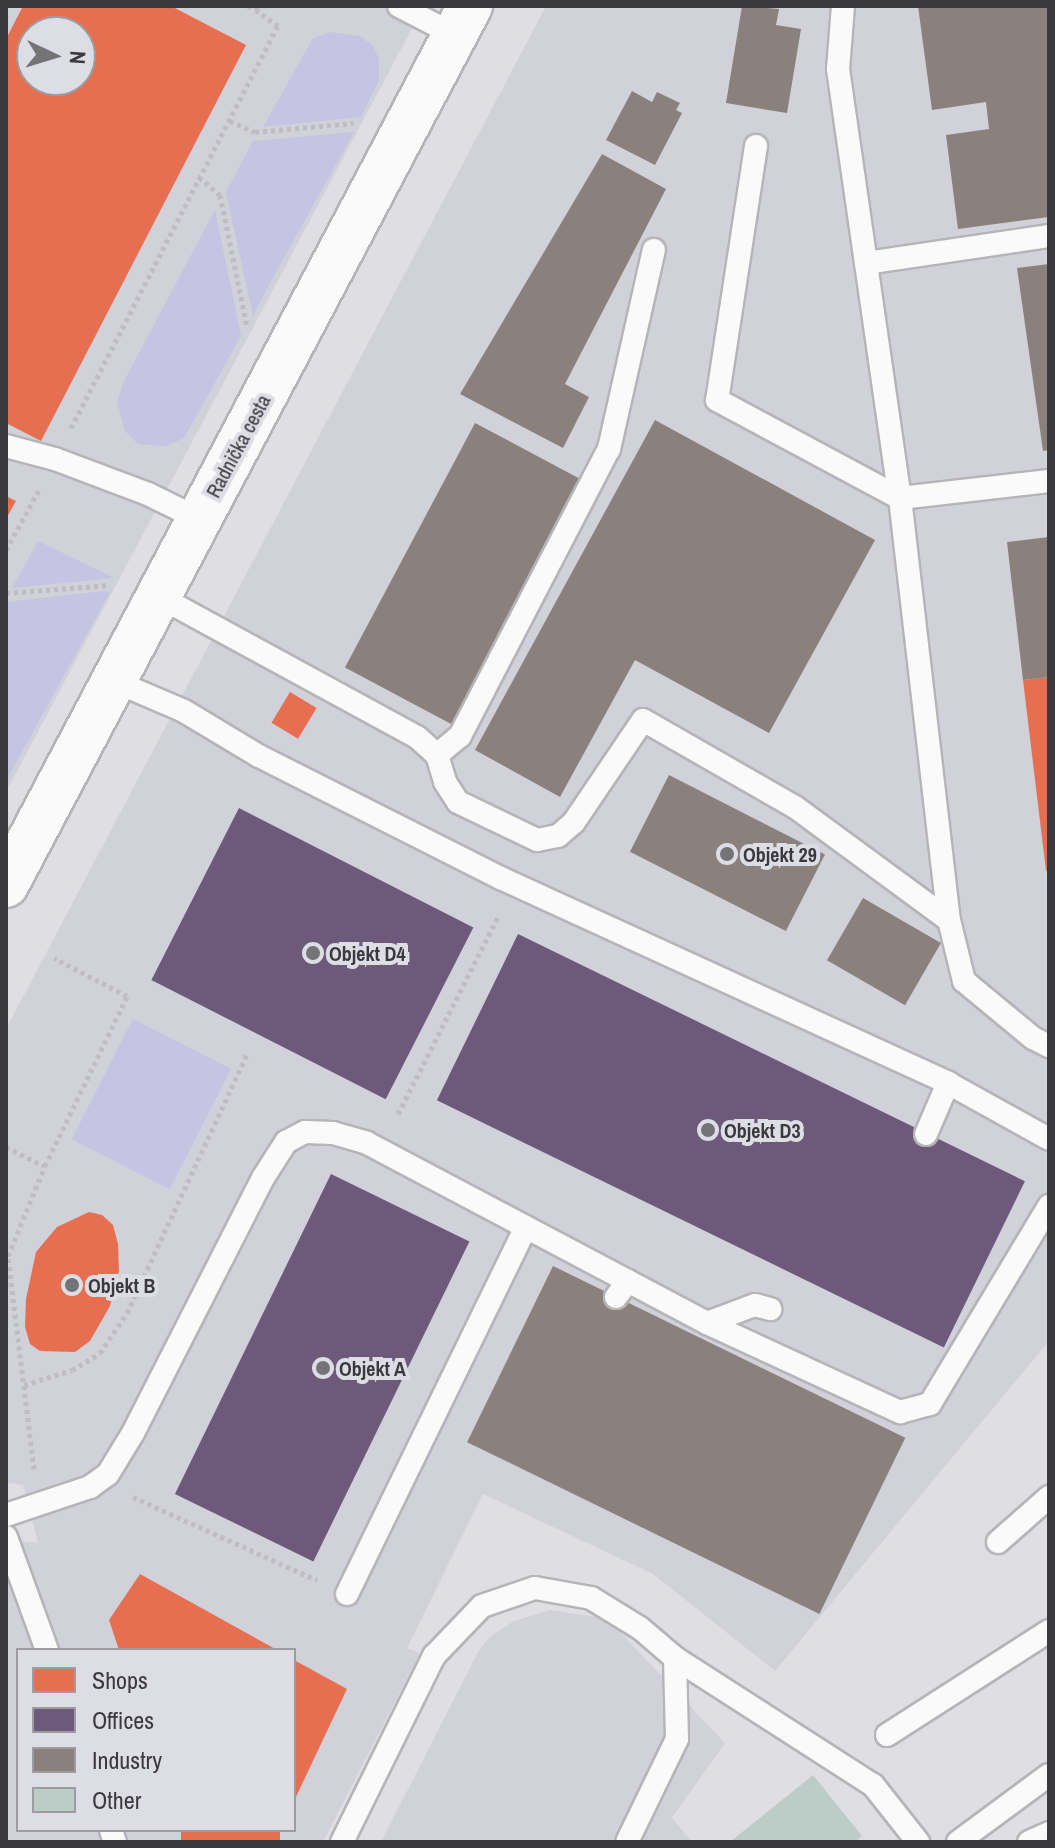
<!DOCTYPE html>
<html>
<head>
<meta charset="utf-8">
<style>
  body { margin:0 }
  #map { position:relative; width:1055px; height:1848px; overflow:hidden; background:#dfdfe3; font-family:"Archivo Narrow",sans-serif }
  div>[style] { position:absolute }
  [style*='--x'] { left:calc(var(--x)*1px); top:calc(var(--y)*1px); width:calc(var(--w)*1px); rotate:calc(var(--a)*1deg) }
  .built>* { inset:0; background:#d1d1da }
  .green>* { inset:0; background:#c5c4e2; transform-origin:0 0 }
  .shops>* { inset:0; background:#e76f51; transform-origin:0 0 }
  .offices>* { inset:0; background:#6d597a; transform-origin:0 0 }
  .industry>* { inset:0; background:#8a817c; transform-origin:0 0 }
  .building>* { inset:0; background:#bcccc6 }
  .path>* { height:5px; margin-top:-2.5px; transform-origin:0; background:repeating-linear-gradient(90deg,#bebec0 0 4px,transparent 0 8px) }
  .roads { filter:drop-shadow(2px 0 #b5b5b8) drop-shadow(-2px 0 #b5b5b8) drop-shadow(0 2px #b5b5b8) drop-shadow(0 -2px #b5b5b8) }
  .lane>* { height:22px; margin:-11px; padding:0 11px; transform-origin:11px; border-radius:11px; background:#fafafb }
  .secondary>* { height:44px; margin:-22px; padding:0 22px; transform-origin:22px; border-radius:22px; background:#fafafb }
  .dots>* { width:22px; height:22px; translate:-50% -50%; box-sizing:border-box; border:4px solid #dddde5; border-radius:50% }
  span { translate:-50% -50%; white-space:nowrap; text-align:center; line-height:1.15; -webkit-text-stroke:8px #dddde5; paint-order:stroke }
  .street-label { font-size:20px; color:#3a3a3d }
  .poi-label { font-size:20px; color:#3a3a3d; font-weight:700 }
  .left { translate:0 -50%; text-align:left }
  .frame { position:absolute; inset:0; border:8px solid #3a3a3d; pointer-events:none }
  .legend { position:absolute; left:16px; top:1648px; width:280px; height:184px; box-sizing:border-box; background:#dddde5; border:2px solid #9c9ca2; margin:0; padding:10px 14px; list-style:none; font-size:24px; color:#3a3a3d }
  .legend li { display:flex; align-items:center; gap:16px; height:40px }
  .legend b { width:40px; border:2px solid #9c9ca2 }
  .north { position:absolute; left:16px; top:16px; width:80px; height:80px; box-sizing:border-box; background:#dddde5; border:2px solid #9c9ca2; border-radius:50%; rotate:94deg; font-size:22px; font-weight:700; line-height:32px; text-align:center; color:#3a3a3d }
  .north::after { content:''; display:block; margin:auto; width:28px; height:36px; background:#747477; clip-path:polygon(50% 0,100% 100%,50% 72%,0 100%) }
</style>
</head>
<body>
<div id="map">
  <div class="built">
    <div style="clip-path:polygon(evenodd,6px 6px,424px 6px,6px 792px,6px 6px,32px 32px,80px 32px,80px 80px,32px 80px,32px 32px)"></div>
    <div style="clip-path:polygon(evenodd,546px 6px,1049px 6px,1049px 1341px,775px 1671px,653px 1574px,483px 1494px,407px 1648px,420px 1653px,323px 1842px,6px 1842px,6px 1539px,38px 1543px,23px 1485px,6px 1483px,6px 1029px,546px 6px,18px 1650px,294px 1650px,294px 1830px,18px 1830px,18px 1650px)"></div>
    <div style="clip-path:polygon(550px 1610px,596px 1617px,619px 1631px,725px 1743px,672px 1818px,692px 1842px,381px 1842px,479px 1650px,492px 1635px,514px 1621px)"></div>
  </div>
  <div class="green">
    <div style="clip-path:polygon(332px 32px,360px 36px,373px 46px,379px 59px,379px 80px,361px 117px,263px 127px,313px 38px)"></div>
    <div style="clip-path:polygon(354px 132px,270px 283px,253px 316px,226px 192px,253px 141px)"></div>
    <div style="clip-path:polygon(215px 210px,241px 336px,184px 438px,166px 446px,138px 444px,125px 431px,117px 402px,124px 381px)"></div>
    <div style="clip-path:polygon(38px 541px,114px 578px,12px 588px)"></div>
    <div style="clip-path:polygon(104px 591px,110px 592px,6px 781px,6px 602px)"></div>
    <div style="left:133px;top:1019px;width:110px;height:135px;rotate:27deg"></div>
  </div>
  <div class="shops">
    <div style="clip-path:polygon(evenodd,23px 6px,171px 6px,246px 45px,41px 441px,6px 423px,6px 39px,23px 6px,32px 32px,80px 32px,80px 80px,32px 80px,32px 32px)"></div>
    <div style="clip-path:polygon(6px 496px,16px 501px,6px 519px)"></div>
    <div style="clip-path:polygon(1049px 677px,1049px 870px,1046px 871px,1023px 680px)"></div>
    <div style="left:290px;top:692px;width:31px;height:36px;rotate:31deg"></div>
    <div style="clip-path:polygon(89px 1212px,102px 1215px,113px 1225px,118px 1244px,119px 1271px,110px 1306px,90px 1341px,75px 1352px,40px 1351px,30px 1344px,25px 1327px,26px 1299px,36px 1252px,57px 1227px)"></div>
    <div style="clip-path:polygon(140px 1574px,277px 1650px,119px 1650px,109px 1620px)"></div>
    <div style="clip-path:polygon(294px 1660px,347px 1689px,294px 1801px)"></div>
    <div style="left:181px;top:1830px;width:99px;height:13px"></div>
  </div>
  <div class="offices">
    <div style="left:239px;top:808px;width:263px;height:193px;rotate:27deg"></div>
    <div style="left:518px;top:934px;width:564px;height:185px;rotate:26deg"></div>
    <div style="left:331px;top:1174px;width:154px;height:356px;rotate:26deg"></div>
  </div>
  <div class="industry">
    <div style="clip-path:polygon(742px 6px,779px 9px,776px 25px,801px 29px,787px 113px,726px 103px)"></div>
    <div style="clip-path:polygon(918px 6px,1049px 6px,1049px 217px,958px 229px,946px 135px,989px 129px,986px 102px,932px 110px)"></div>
    <div style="clip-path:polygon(632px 91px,652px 102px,657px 92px,680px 103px,676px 110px,682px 113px,655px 165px,606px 140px)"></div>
    <div style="clip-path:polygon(602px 154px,666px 189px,565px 384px,589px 397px,563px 448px,460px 394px)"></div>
    <div style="clip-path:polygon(1049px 264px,1049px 450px,1043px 451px,1017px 268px)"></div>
    <div style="clip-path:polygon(655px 420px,875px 540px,769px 733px,635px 660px,560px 797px,475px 750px)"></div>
    <div style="left:475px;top:423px;width:123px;height:277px;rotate:28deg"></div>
    <div style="clip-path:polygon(1049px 537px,1049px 677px,1023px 680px,1007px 542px)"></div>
    <div style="left:669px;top:775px;width:175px;height:86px;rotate:27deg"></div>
    <div style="left:863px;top:898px;width:90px;height:72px;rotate:30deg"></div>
    <div style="left:553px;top:1266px;width:392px;height:196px;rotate:26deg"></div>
  </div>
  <div class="building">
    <div style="clip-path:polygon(813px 1775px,862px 1836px,855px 1842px,730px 1842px)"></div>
  </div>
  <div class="path">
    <div style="--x:248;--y:6;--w:9;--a:27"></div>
    <div style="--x:230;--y:121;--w:27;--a:24"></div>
    <div style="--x:255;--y:132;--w:99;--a:-5.2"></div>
    <div style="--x:199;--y:177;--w:28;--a:41"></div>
    <div style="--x:220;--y:195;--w:135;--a:78.4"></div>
    <div style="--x:71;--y:428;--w:452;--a:-62.8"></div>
    <div style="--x:278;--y:26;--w:27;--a:-144"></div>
    <div style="--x:256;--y:10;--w:4;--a:-63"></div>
    <div style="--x:6;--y:550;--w:68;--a:-61.2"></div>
    <div style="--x:6;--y:593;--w:104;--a:-4.4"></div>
    <div style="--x:398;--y:1114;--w:223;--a:-63.1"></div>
    <div style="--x:6;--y:1147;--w:42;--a:26.6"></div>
    <div style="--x:24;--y:1385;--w:50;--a:-17.4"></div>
    <div style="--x:72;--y:1370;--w:33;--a:-31"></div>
    <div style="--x:100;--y:1353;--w:48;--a:-56"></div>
    <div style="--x:127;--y:1313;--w:288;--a:-65.1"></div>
    <div style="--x:34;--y:1469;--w:215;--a:-97"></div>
    <div style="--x:8;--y:1256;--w:97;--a:-67.7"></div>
    <div style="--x:45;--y:1166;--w:189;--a:-64.2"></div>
    <div style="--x:127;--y:996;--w:82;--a:-152.5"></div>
    <div style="--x:133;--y:1497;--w:202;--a:24.3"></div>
  </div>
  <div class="roads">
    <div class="lane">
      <div style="--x:399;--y:6;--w:63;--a:27.4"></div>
      <div style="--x:843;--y:6;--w:63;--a:94.5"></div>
      <div style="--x:838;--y:69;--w:433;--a:81.8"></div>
      <div style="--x:900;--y:498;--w:150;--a:-6.5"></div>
      <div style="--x:756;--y:146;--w:257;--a:98.7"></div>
      <div style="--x:717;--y:400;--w:208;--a:28.2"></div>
      <div style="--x:900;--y:498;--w:425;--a:83.4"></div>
      <div style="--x:866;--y:263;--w:185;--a:-8.4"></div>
      <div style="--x:6;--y:446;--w:51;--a:14.9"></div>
      <div style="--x:55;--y:459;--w:99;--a:20.6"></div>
      <div style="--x:148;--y:494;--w:57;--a:26.1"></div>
      <div style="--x:158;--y:596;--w:295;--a:28.6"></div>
      <div style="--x:417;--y:737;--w:27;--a:42"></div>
      <div style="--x:437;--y:755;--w:28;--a:73"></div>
      <div style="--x:445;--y:782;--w:24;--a:57"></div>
      <div style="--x:458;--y:802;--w:88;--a:25.7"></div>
      <div style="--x:537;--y:840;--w:21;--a:-11"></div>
      <div style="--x:558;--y:836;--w:21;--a:-41"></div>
      <div style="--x:574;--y:822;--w:123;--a:-55.9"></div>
      <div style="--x:643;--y:720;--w:175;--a:29.8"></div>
      <div style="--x:795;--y:807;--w:191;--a:36.3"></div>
      <div style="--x:949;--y:920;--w:63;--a:76.2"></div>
      <div style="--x:964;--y:981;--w:89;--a:39.6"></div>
      <div style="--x:1033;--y:1038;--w:18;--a:27"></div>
      <div style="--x:114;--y:681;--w:76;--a:23.2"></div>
      <div style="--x:184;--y:711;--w:87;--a:31"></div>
      <div style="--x:259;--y:756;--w:273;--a:26.8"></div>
      <div style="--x:503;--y:879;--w:490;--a:24.6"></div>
      <div style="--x:948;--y:1083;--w:115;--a:29"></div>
      <div style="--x:437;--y:755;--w:30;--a:-40"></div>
      <div style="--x:460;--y:736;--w:323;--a:-62.6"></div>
      <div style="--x:609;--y:449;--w:204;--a:-77.3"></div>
      <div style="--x:926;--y:1134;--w:56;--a:-66.7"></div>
      <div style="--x:616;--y:1297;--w:20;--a:-53"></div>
      <div style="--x:707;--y:1323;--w:51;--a:-20.6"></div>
      <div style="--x:755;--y:1305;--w:16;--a:15"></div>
      <div style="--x:6;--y:1515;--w:89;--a:-18.4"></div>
      <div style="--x:90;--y:1487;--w:22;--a:-36"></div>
      <div style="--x:108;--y:1474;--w:48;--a:-58.6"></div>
      <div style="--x:133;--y:1433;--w:286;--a:-63"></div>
      <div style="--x:263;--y:1178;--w:43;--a:-57.4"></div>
      <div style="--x:286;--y:1142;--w:21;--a:-28"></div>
      <div style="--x:305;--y:1132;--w:28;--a:2"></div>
      <div style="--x:333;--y:1133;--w:35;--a:16"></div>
      <div style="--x:367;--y:1143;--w:385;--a:27.9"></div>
      <div style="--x:707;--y:1323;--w:213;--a:24.8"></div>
      <div style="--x:900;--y:1412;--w:31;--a:-15"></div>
      <div style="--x:930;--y:1404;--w:231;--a:-59"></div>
      <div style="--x:6;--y:1537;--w:120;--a:70.1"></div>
      <div style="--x:998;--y:1542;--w:68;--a:-41.4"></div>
      <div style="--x:347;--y:1594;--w:408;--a:-64"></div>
      <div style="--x:675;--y:1658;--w:235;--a:32.7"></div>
      <div style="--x:873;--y:1785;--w:73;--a:51.7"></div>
      <div style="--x:887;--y:1735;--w:193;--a:-32.7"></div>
      <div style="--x:111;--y:1830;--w:13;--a:72"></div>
      <div style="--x:342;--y:1842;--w:208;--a:-63.7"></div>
      <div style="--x:434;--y:1656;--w:69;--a:-46.2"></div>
      <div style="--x:482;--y:1606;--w:56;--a:-18.8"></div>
      <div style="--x:535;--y:1588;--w:57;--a:10.1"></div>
      <div style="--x:591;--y:1598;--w:57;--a:31.5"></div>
      <div style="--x:640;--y:1628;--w:46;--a:40.6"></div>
      <div style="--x:675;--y:1658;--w:81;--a:88.6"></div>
      <div style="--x:677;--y:1739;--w:114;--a:115.9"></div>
      <div style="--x:958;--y:1842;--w:113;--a:-36.4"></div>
      <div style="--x:1029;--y:1842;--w:22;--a:-24"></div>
    </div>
    <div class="secondary">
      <div style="--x:6;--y:885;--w:994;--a:-62.17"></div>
    </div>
  </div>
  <div class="dots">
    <div style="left:727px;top:854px;background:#747477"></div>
    <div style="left:313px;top:953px;background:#747477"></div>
    <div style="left:708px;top:1130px;background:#747477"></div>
    <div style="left:72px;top:1285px;background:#747477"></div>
    <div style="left:323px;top:1368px;background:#747477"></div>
  </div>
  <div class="street-label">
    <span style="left:238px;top:446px;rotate:-62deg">Radnička cesta</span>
  </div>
  <div class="poi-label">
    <span class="left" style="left:743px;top:854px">Objekt 29</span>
    <span class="left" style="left:329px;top:953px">Objekt D4</span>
    <span class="left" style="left:724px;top:1130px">Objekt D3</span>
    <span class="left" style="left:88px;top:1285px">Objekt B</span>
    <span class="left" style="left:339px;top:1368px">Objekt A</span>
  </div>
  <div class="frame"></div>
  <ul class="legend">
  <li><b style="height:22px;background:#e76f51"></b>Shops</li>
  <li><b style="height:22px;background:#6d597a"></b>Offices</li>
  <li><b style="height:22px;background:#8a817c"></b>Industry</li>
  <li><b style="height:22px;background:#bcccc6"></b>Other</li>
  </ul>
  <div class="north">N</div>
</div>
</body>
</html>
